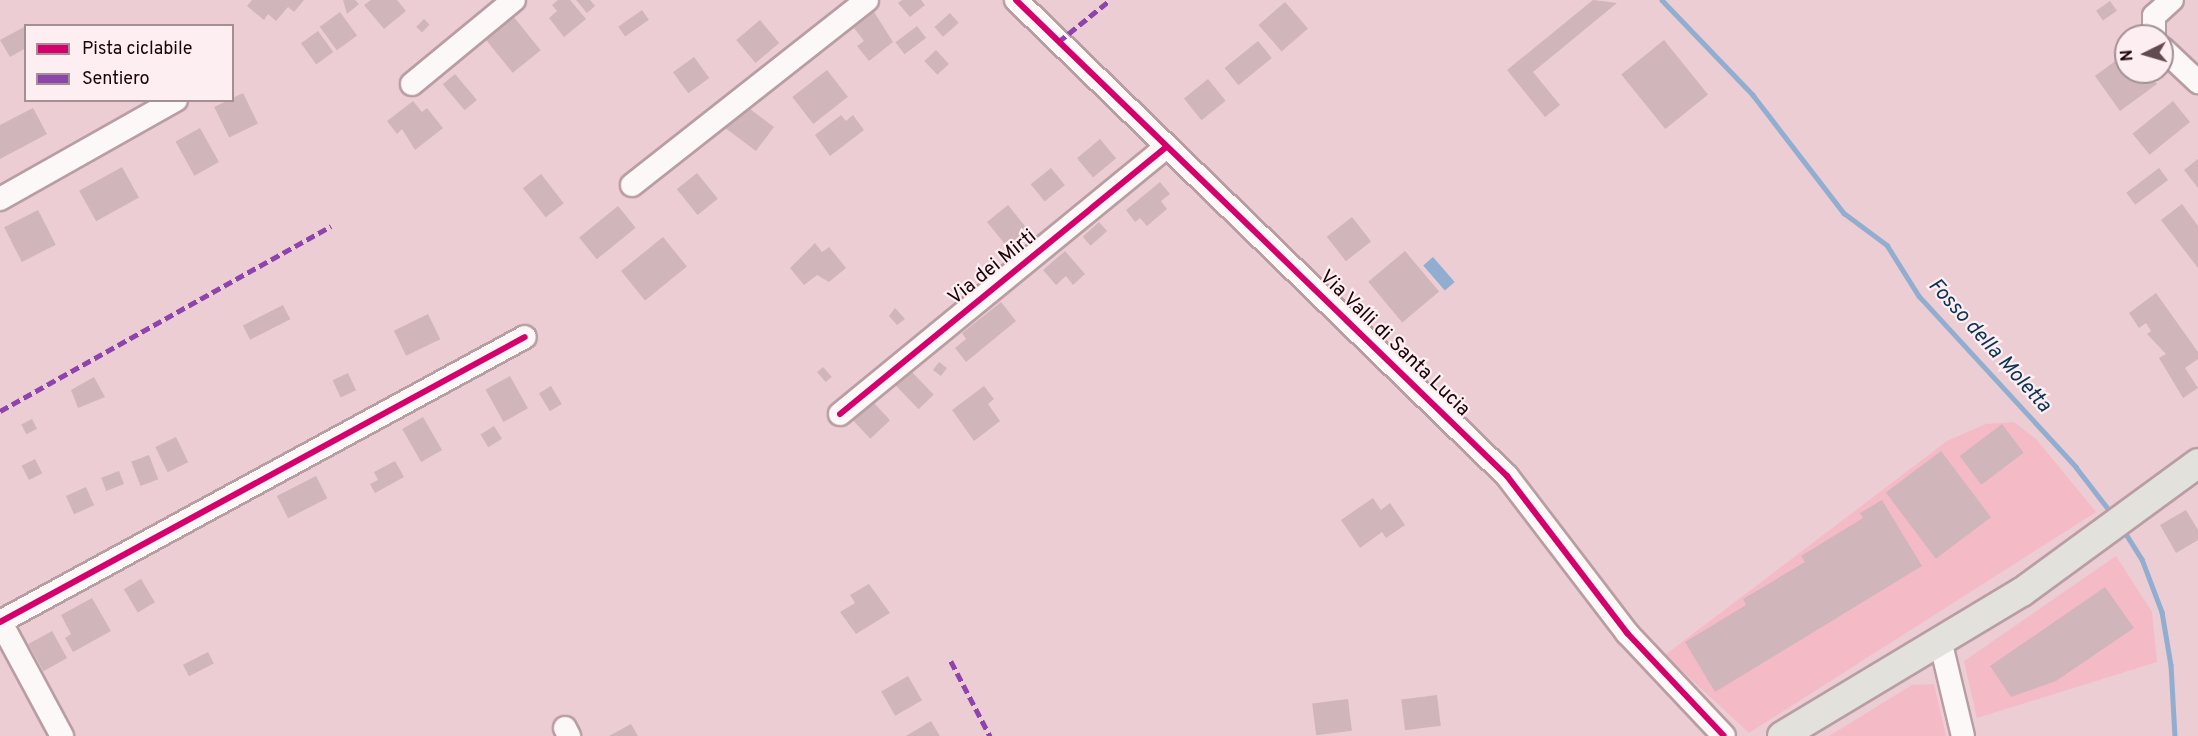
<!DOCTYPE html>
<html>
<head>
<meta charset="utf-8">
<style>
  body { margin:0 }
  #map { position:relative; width:2198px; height:736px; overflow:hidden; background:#eccdd3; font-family:Overpass,sans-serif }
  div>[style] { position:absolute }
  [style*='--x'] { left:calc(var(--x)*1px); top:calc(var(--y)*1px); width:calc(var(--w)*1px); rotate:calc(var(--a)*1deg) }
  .built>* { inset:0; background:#f4bbc6 }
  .water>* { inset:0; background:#91aed0; transform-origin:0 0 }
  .stream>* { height:4.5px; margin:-2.25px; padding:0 2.25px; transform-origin:2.25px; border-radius:2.25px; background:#91aed0 }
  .building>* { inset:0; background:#d0b5bb; transform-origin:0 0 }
  .roads { filter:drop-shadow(2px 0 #b89ea3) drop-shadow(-2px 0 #b89ea3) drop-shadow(0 2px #b89ea3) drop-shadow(0 -2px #b89ea3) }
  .minor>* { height:22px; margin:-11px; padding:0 11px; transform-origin:11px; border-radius:11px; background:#fcf8f8 }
  .major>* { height:28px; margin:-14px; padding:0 14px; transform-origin:14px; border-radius:14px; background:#e3e1dc }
  .quiet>* { height:4.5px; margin-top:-2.25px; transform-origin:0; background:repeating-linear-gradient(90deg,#8e44ad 0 9px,transparent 0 13.5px) }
  .cycleway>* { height:6px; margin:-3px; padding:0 3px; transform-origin:3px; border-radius:3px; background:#d6006c }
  span { translate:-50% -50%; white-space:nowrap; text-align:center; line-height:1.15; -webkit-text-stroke:4.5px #fdeef1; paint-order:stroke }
  .street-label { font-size:20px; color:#190409 }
  .water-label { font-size:21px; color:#093452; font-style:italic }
  .legend { position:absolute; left:24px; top:24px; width:210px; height:78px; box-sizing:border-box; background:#fdeef1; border:2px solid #a29094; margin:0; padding:8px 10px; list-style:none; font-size:18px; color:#190409 }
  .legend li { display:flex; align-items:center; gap:12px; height:30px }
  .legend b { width:30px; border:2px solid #a29094 }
  .north { position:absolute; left:2114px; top:24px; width:60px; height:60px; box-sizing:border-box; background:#fdeef1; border:2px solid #a29094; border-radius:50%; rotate:265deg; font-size:16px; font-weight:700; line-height:24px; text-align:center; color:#190409 }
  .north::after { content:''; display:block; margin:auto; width:21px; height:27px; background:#634a50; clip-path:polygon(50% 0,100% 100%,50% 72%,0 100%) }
</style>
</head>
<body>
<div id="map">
  <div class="built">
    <div style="clip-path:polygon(2014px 422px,2036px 439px,2096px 512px,1749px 733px,1665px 655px,1947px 441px,1986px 424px)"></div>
    <div style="clip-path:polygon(2116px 556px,2152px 612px,2157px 662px,1977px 718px,1964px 661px)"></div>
    <div style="clip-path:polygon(1934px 684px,1946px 736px,1829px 736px,1912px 685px)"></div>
  </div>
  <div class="water">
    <div style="left:1433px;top:257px;width:33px;height:13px;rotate:49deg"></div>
  </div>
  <div class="stream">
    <div style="--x:1662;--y:0;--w:132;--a:46.2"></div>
    <div style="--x:1753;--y:95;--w:149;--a:52.4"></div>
    <div style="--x:1844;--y:213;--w:54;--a:36.7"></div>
    <div style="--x:1887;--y:245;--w:60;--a:57.9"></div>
    <div style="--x:1919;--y:296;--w:232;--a:47.4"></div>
    <div style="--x:2076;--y:467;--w:61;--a:52.4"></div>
    <div style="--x:2123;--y:529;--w:36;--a:58"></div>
    <div style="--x:2142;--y:559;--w:57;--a:69.3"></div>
    <div style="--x:2162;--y:612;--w:54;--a:80.4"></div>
    <div style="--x:2171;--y:665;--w:71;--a:86.8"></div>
  </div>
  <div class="building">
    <div style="clip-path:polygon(252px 0,304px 0,294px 12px,288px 7px,276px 21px,268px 14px,264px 20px,247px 6px)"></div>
    <div style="clip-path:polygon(343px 0,355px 0,359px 4px,347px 14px)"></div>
    <div style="clip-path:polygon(371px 0,397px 0,406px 11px,384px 29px,364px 5px)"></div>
    <div style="clip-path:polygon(558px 0,570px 0,586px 19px,564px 37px,549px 18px,557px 11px,552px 5px)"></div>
    <div style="clip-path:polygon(576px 0,590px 0,595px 6px,587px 13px)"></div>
    <div style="clip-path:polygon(902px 0,921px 0,925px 5px,910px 17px,898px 3px)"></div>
    <div style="clip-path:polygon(1593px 0,1617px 3px,1533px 72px,1560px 105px,1545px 117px,1507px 70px)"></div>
    <div style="left:2110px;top:1px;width:12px;height:17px;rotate:55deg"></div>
    <div style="left:1285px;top:2px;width:35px;height:35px;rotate:49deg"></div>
    <div style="left:642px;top:10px;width:12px;height:29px;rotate:55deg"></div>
    <div style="left:340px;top:12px;width:29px;height:25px;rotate:54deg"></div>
    <div style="clip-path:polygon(874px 12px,893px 42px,869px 61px,857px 46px,864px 41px,854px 28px)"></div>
    <div style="left:950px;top:13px;width:13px;height:21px;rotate:48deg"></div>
    <div style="left:513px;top:16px;width:44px;height:36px;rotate:51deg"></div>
    <div style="left:424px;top:19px;width:8px;height:11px;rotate:45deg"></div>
    <div style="left:760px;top:20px;width:30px;height:31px;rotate:50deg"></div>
    <div style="clip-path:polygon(26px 26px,26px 48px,10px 57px,0 40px)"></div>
    <div style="left:917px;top:26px;width:15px;height:27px;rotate:53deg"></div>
    <div style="left:318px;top:31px;width:26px;height:21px;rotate:54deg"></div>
    <div style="left:1664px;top:40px;width:70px;height:55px;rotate:51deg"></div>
    <div style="left:1258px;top:41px;width:22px;height:43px;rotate:51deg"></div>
    <div style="left:936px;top:50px;width:19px;height:16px;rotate:47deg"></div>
    <div style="clip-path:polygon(2126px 53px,2126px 72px,2148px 72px,2157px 84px,2120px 111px,2095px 76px)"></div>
    <div style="left:694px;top:57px;width:26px;height:26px;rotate:54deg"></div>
    <div style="left:827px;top:70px;width:34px;height:44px;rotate:52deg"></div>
    <div style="left:455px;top:74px;width:34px;height:16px;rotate:50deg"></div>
    <div style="left:1208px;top:79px;width:28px;height:31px;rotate:51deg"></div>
    <div style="left:243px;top:93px;width:34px;height:32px;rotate:64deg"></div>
    <div style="clip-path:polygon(413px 101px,422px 112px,427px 108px,443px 128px,415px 150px,402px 129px,397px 134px,387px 121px)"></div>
    <div style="left:2173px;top:101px;width:27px;height:52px;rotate:51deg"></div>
    <div style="left:742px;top:103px;width:40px;height:30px;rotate:37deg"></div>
    <div style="clip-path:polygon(33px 108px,47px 134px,0 159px,0 125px)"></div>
    <div style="clip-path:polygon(841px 115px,846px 121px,853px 115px,864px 130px,830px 156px,815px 135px)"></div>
    <div style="left:200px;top:128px;width:39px;height:28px;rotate:61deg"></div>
    <div style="left:1100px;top:139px;width:25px;height:30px;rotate:50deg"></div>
    <div style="clip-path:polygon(2198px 159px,2198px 188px,2184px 170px)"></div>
    <div style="left:122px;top:167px;width:35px;height:49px;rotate:61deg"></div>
    <div style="left:1051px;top:168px;width:22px;height:26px;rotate:51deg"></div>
    <div style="left:2159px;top:168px;width:15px;height:41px;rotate:53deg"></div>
    <div style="left:697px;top:173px;width:33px;height:26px;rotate:51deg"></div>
    <div style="left:541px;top:174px;width:37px;height:23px;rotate:52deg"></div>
    <div style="clip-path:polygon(1160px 182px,1170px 194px,1161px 201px,1167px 209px,1147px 226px,1140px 218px,1135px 222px,1126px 210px)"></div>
    <div style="clip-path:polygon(2182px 204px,2198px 226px,2198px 268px,2161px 220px)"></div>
    <div style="left:1008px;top:205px;width:33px;height:27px;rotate:51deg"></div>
    <div style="left:618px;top:206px;width:28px;height:50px;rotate:51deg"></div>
    <div style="left:38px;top:210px;width:39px;height:38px;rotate:63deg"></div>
    <div style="left:1352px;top:217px;width:31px;height:32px;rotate:52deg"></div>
    <div style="left:1099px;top:222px;width:12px;height:22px;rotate:48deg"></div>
    <div style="left:663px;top:237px;width:38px;height:54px;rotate:51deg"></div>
    <div style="clip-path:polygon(815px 243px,822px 252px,829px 247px,846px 268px,829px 282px,817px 275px,804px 285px,790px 268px)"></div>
    <div style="clip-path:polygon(1065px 251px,1085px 274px,1073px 285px,1066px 276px,1056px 285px,1043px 270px)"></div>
    <div style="left:1405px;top:251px;width:53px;height:48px;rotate:50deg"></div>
    <div style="clip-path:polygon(2156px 293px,2198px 352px,2198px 359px,2185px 368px,2198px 388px,2183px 398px,2159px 358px,2166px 354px,2147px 334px,2151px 331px,2146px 323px,2139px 328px,2129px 313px)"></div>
    <div style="clip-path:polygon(1001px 302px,1016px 321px,966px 362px,955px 348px,966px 339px,962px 333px)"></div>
    <div style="left:283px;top:305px;width:16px;height:45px;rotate:63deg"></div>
    <div style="clip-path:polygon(895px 308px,905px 319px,897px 325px,889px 316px)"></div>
    <div style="left:428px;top:314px;width:28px;height:38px;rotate:64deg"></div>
    <div style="left:939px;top:362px;width:10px;height:10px;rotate:37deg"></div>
    <div style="left:823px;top:367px;width:13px;height:8px;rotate:48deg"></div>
    <div style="left:908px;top:368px;width:37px;height:21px;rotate:46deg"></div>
    <div style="left:348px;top:373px;width:19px;height:17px;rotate:65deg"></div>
    <div style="left:510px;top:376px;width:37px;height:28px;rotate:61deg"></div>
    <div style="clip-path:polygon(94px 377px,105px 397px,78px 408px,71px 390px)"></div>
    <div style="left:551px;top:386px;width:21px;height:14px;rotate:59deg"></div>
    <div style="clip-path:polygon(984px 386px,994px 399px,988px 404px,1000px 421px,974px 441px,952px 410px)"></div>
    <div style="left:873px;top:402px;width:25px;height:27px;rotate:47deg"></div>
    <div style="left:423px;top:417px;width:38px;height:24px;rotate:60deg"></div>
    <div style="left:32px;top:419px;width:11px;height:12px;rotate:63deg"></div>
    <div style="left:2002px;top:424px;width:36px;height:53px;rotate:53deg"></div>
    <div style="left:494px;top:426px;width:15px;height:16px;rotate:58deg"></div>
    <div style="left:176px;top:437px;width:28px;height:23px;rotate:64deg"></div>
    <div style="left:1941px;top:451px;width:83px;height:69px;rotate:53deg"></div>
    <div style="left:149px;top:455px;width:26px;height:19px;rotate:69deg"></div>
    <div style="left:35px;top:459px;width:16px;height:15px;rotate:63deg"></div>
    <div style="clip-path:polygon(395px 461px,404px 477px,375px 493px,370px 484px,378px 480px,374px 472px)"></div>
    <div style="left:119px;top:471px;width:14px;height:19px;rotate:69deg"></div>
    <div style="left:316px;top:476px;width:25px;height:44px;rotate:63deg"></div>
    <div style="left:86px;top:487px;width:20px;height:22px;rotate:66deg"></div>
    <div style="clip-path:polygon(1373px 498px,1381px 510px,1390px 503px,1405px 525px,1386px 538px,1382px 532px,1360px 548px,1341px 520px)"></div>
    <div style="clip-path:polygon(1882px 500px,1922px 566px,1715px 692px,1685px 642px,1746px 605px,1743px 599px,1805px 562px,1801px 556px,1863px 518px,1860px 513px)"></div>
    <div style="clip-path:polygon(2186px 510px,2198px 530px,2198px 540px,2176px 553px,2160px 525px)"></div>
    <div style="left:141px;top:579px;width:27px;height:20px;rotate:59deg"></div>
    <div style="clip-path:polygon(869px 584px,890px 613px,856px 634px,840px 612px,855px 603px,850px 595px)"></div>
    <div style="clip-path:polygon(2105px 587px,2134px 628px,2056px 681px,2011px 697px,1990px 666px)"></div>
    <div style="clip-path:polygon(92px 598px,111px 631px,73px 652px,65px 638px,71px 634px,61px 615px)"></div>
    <div style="left:52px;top:631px;width:31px;height:27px;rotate:61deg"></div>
    <div style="left:208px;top:652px;width:13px;height:28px;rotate:63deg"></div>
    <div style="left:908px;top:676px;width:28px;height:31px;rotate:60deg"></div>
    <div style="left:1437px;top:695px;width:31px;height:36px;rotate:83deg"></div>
    <div style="left:1348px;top:699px;width:32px;height:36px;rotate:83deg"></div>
    <div style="clip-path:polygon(931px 721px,940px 736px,906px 736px)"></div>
    <div style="clip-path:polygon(631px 724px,638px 736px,609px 736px)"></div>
  </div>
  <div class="roads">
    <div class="minor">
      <div style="--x:1016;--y:0;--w:684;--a:44.11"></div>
      <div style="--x:1507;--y:476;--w:198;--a:52.6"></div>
      <div style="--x:1627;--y:633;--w:141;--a:46.7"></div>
      <div style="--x:2154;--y:36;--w:20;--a:-90"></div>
      <div style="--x:2154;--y:16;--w:24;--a:-42"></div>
      <div style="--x:2162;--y:48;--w:50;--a:43.4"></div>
      <div style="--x:412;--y:84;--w:132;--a:-39.5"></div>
      <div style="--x:632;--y:185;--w:299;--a:-38.2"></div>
      <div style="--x:0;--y:199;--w:202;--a:-29.4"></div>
      <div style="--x:840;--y:414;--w:421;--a:-39.3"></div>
      <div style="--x:0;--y:621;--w:131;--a:61.7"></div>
      <div style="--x:0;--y:622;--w:597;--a:-28.5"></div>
      <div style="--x:1941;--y:644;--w:95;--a:76.6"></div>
      <div style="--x:565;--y:728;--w:9;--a:63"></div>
    </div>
    <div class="major">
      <div style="--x:1782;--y:736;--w:280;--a:-31"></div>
      <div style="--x:2022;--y:592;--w:218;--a:-36.2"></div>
    </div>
  </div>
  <div class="quiet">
    <div style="--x:1058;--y:42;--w:67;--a:-38.9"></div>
    <div style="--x:0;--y:411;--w:379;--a:-29.2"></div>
    <div style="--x:951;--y:661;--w:85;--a:62.5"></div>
  </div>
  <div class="cycleway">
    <div style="--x:1016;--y:0;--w:684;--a:44.11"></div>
    <div style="--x:1507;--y:476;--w:198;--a:52.6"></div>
    <div style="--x:1627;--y:633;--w:141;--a:46.7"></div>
    <div style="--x:840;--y:414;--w:421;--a:-39.3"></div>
    <div style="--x:0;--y:622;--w:597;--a:-28.5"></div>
  </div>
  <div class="street-label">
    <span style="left:993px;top:268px;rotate:-39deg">Via dei Mirti</span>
    <span style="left:1394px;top:344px;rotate:44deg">Via Valli di Santa Lucia</span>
  </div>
  <div class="water-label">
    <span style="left:1989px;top:346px;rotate:48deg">Fosso della Moletta</span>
  </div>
  <ul class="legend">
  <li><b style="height:8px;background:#d6006c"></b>Pista ciclabile</li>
  <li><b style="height:8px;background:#8e44ad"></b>Sentiero</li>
  </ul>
  <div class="north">N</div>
</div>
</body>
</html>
